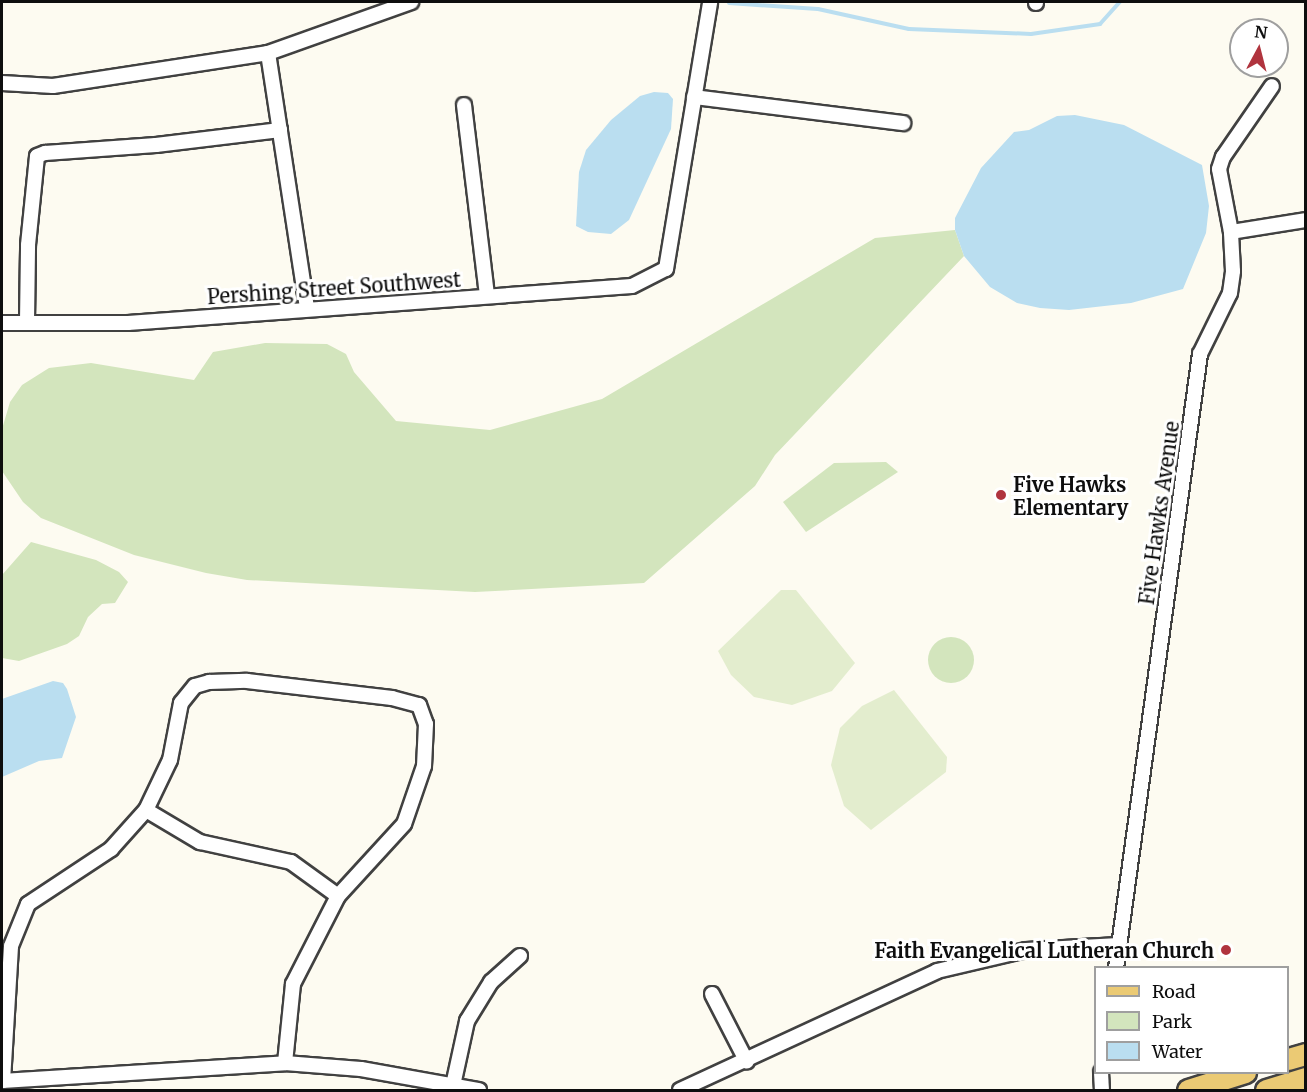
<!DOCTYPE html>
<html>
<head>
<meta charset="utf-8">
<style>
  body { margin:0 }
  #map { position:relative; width:1307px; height:1092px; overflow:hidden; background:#fdfbf1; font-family:Merriweather,serif }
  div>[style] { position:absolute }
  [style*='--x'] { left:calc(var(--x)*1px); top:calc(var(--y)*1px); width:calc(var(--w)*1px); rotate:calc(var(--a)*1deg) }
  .green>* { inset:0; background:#d3e5bd }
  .round { border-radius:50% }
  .pitch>* { inset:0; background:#e3edce }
  .water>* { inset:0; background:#badef0 }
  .stream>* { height:4px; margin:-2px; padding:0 2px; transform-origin:2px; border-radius:2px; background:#badef0 }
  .roads { filter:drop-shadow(2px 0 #414141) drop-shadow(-2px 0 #414141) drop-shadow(0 2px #414141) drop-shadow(0 -2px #414141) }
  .street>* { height:14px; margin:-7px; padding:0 7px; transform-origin:7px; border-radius:7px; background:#fff }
  .primary>* { height:21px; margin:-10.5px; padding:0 10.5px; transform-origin:10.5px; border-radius:10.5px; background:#ebca74 }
  .dots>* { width:16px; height:16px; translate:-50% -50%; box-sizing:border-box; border:3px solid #fff; border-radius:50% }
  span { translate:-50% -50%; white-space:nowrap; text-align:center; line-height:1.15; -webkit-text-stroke:6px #fff; paint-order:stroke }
  .street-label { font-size:20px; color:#0e0e0e }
  .poi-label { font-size:20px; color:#0e0e0e; font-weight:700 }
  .left { translate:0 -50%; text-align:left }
  .right { translate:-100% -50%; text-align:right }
  .frame { position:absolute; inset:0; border:3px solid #0e0e0e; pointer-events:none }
  .legend { position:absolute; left:1094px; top:966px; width:195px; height:108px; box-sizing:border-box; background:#fff; border:2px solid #9f9f9f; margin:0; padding:8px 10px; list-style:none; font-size:18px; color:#0e0e0e }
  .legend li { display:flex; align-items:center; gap:12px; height:30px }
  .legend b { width:30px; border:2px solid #9f9f9f }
  .north { position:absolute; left:1229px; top:18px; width:60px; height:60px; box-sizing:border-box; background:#fff; border:2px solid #9f9f9f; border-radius:50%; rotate:7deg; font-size:16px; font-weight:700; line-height:24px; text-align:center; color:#0e0e0e }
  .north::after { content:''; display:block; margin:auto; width:21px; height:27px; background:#b0343e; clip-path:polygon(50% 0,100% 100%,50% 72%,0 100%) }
</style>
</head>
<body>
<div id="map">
  <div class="green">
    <div style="clip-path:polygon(955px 230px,964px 256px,775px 455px,755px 486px,644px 583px,475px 592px,247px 580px,206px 573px,134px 555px,41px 518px,23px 502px,2px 471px,2px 429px,10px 402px,22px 385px,49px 368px,91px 363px,194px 380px,213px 352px,265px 343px,327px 344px,346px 354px,354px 372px,396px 421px,490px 430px,602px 399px,875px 238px)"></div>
    <div style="clip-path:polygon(886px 462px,898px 472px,806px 532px,783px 502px,834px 463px)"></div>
    <div style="clip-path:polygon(31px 542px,96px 560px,119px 572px,128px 582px,115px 603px,102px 604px,88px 617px,79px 636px,67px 644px,19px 661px,2px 658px,2px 575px)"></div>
    <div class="round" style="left:928px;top:637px;width:46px;height:46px"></div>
  </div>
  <div class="pitch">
    <div style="clip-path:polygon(781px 590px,796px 590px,855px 663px,832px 691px,792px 705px,754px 697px,731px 675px,718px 651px)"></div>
    <div style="clip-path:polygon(894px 690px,947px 757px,946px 772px,871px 830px,844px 806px,831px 765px,840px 728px,862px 706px)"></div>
  </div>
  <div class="water">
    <div style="clip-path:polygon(654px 92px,668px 93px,673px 99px,671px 129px,629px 220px,611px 234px,588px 232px,576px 226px,579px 172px,586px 150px,611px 120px,640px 96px)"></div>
    <div style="clip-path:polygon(1075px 115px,1124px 125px,1202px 165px,1209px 206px,1206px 233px,1183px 289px,1131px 303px,1069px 310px,1040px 308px,1017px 303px,990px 287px,964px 256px,955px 230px,955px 218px,981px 168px,1014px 132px,1029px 130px,1057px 116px)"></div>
    <div style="clip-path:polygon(53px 681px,63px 683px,67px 689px,76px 717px,62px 758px,39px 761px,2px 777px,2px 699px)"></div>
  </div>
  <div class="stream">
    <div style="--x:729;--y:3;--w:89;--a:3.9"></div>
    <div style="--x:818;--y:9;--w:93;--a:12.4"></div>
    <div style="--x:909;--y:29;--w:122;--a:2.3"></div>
    <div style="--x:1031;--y:34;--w:70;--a:-8.2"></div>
    <div style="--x:1100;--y:24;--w:30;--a:-48"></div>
  </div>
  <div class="roads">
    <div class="street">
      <div style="--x:1036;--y:2;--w:1;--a:90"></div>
      <div style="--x:268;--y:53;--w:259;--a:81.3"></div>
      <div style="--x:2;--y:83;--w:51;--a:3.4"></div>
      <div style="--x:53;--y:86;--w:218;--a:-8.7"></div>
      <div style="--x:268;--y:53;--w:152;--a:-19.6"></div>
      <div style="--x:694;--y:97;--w:211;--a:7.1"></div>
      <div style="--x:464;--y:105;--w:192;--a:83.1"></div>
      <div style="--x:1231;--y:232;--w:76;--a:-9.1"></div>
      <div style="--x:27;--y:321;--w:76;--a:-89.2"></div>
      <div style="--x:28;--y:245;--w:89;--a:-84.2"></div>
      <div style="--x:37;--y:156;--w:9;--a:-21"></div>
      <div style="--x:45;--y:153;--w:111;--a:-4.1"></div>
      <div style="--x:156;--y:145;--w:125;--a:-6.9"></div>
      <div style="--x:2;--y:323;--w:126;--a:0"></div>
      <div style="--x:128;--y:323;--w:505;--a:-4.2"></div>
      <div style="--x:632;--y:286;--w:38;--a:-27"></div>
      <div style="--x:666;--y:269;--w:271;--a:-80.6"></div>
      <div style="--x:146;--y:810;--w:63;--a:30.7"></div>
      <div style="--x:200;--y:842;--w:93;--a:12.4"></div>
      <div style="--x:291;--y:862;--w:58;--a:35.9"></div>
      <div style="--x:1116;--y:968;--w:620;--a:-82.21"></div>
      <div style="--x:1200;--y:354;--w:68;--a:-63.8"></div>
      <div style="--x:1230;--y:293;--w:22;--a:-82"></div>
      <div style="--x:1233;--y:271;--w:39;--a:-93"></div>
      <div style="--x:1231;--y:232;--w:64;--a:-100.8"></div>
      <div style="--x:1219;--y:169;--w:13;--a:-72"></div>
      <div style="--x:1223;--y:157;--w:86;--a:-55.4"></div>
      <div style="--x:712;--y:994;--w:76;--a:62.8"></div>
      <div style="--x:1101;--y:1072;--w:18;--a:87"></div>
      <div style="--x:2;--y:1081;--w:284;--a:-3.6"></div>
      <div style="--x:285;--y:1063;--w:76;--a:4.5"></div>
      <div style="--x:361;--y:1069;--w:120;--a:10.1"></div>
      <div style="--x:3;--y:1081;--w:135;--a:-86.6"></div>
      <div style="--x:11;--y:946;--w:45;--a:-68"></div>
      <div style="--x:28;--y:904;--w:100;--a:-33.5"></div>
      <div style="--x:111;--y:849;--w:52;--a:-48.1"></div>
      <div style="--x:146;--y:810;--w:55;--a:-64.4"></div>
      <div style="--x:170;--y:760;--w:58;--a:-79.1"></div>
      <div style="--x:181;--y:703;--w:22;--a:-51"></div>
      <div style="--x:195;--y:686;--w:15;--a:-16"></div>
      <div style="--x:209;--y:682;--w:38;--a:-2"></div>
      <div style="--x:247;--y:681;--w:146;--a:6.7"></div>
      <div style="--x:392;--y:698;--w:28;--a:15"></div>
      <div style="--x:419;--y:705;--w:20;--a:70"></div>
      <div style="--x:426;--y:724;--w:42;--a:92.7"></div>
      <div style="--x:424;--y:766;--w:61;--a:109"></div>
      <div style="--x:404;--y:824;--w:98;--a:132.5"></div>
      <div style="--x:338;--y:896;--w:99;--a:117.1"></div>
      <div style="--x:293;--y:984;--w:79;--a:95.8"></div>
      <div style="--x:452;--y:1090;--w:71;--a:-77.7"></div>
      <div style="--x:467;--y:1021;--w:46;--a:-58.4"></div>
      <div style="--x:491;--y:982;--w:39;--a:-42"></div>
      <div style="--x:680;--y:1090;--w:283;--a:-24.8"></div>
      <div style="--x:937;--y:971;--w:91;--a:-13.3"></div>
      <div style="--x:1026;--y:950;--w:93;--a:-3.1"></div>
    </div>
    <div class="primary">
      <div style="--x:1288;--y:1059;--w:19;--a:-16"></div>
      <div style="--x:1188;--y:1090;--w:60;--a:-17.5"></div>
      <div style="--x:1266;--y:1090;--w:42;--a:-16.7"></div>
    </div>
  </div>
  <div class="dots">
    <div style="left:1001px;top:495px;background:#b0343e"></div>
    <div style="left:1226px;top:950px;background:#b0343e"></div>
  </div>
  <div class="street-label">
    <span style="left:334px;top:288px;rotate:-4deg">Pershing Street Southwest</span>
    <span style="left:1159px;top:513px;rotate:-82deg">Five Hawks Avenue</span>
  </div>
  <div class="poi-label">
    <span class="left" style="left:1013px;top:496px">Five Hawks<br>Elementary</span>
    <span class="right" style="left:1214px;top:950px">Faith Evangelical Lutheran Church</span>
  </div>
  <div class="frame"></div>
  <ul class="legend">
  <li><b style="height:8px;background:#ebca74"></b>Road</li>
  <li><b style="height:16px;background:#d3e5bd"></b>Park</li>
  <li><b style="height:16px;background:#badef0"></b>Water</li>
  </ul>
  <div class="north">N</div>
</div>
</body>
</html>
